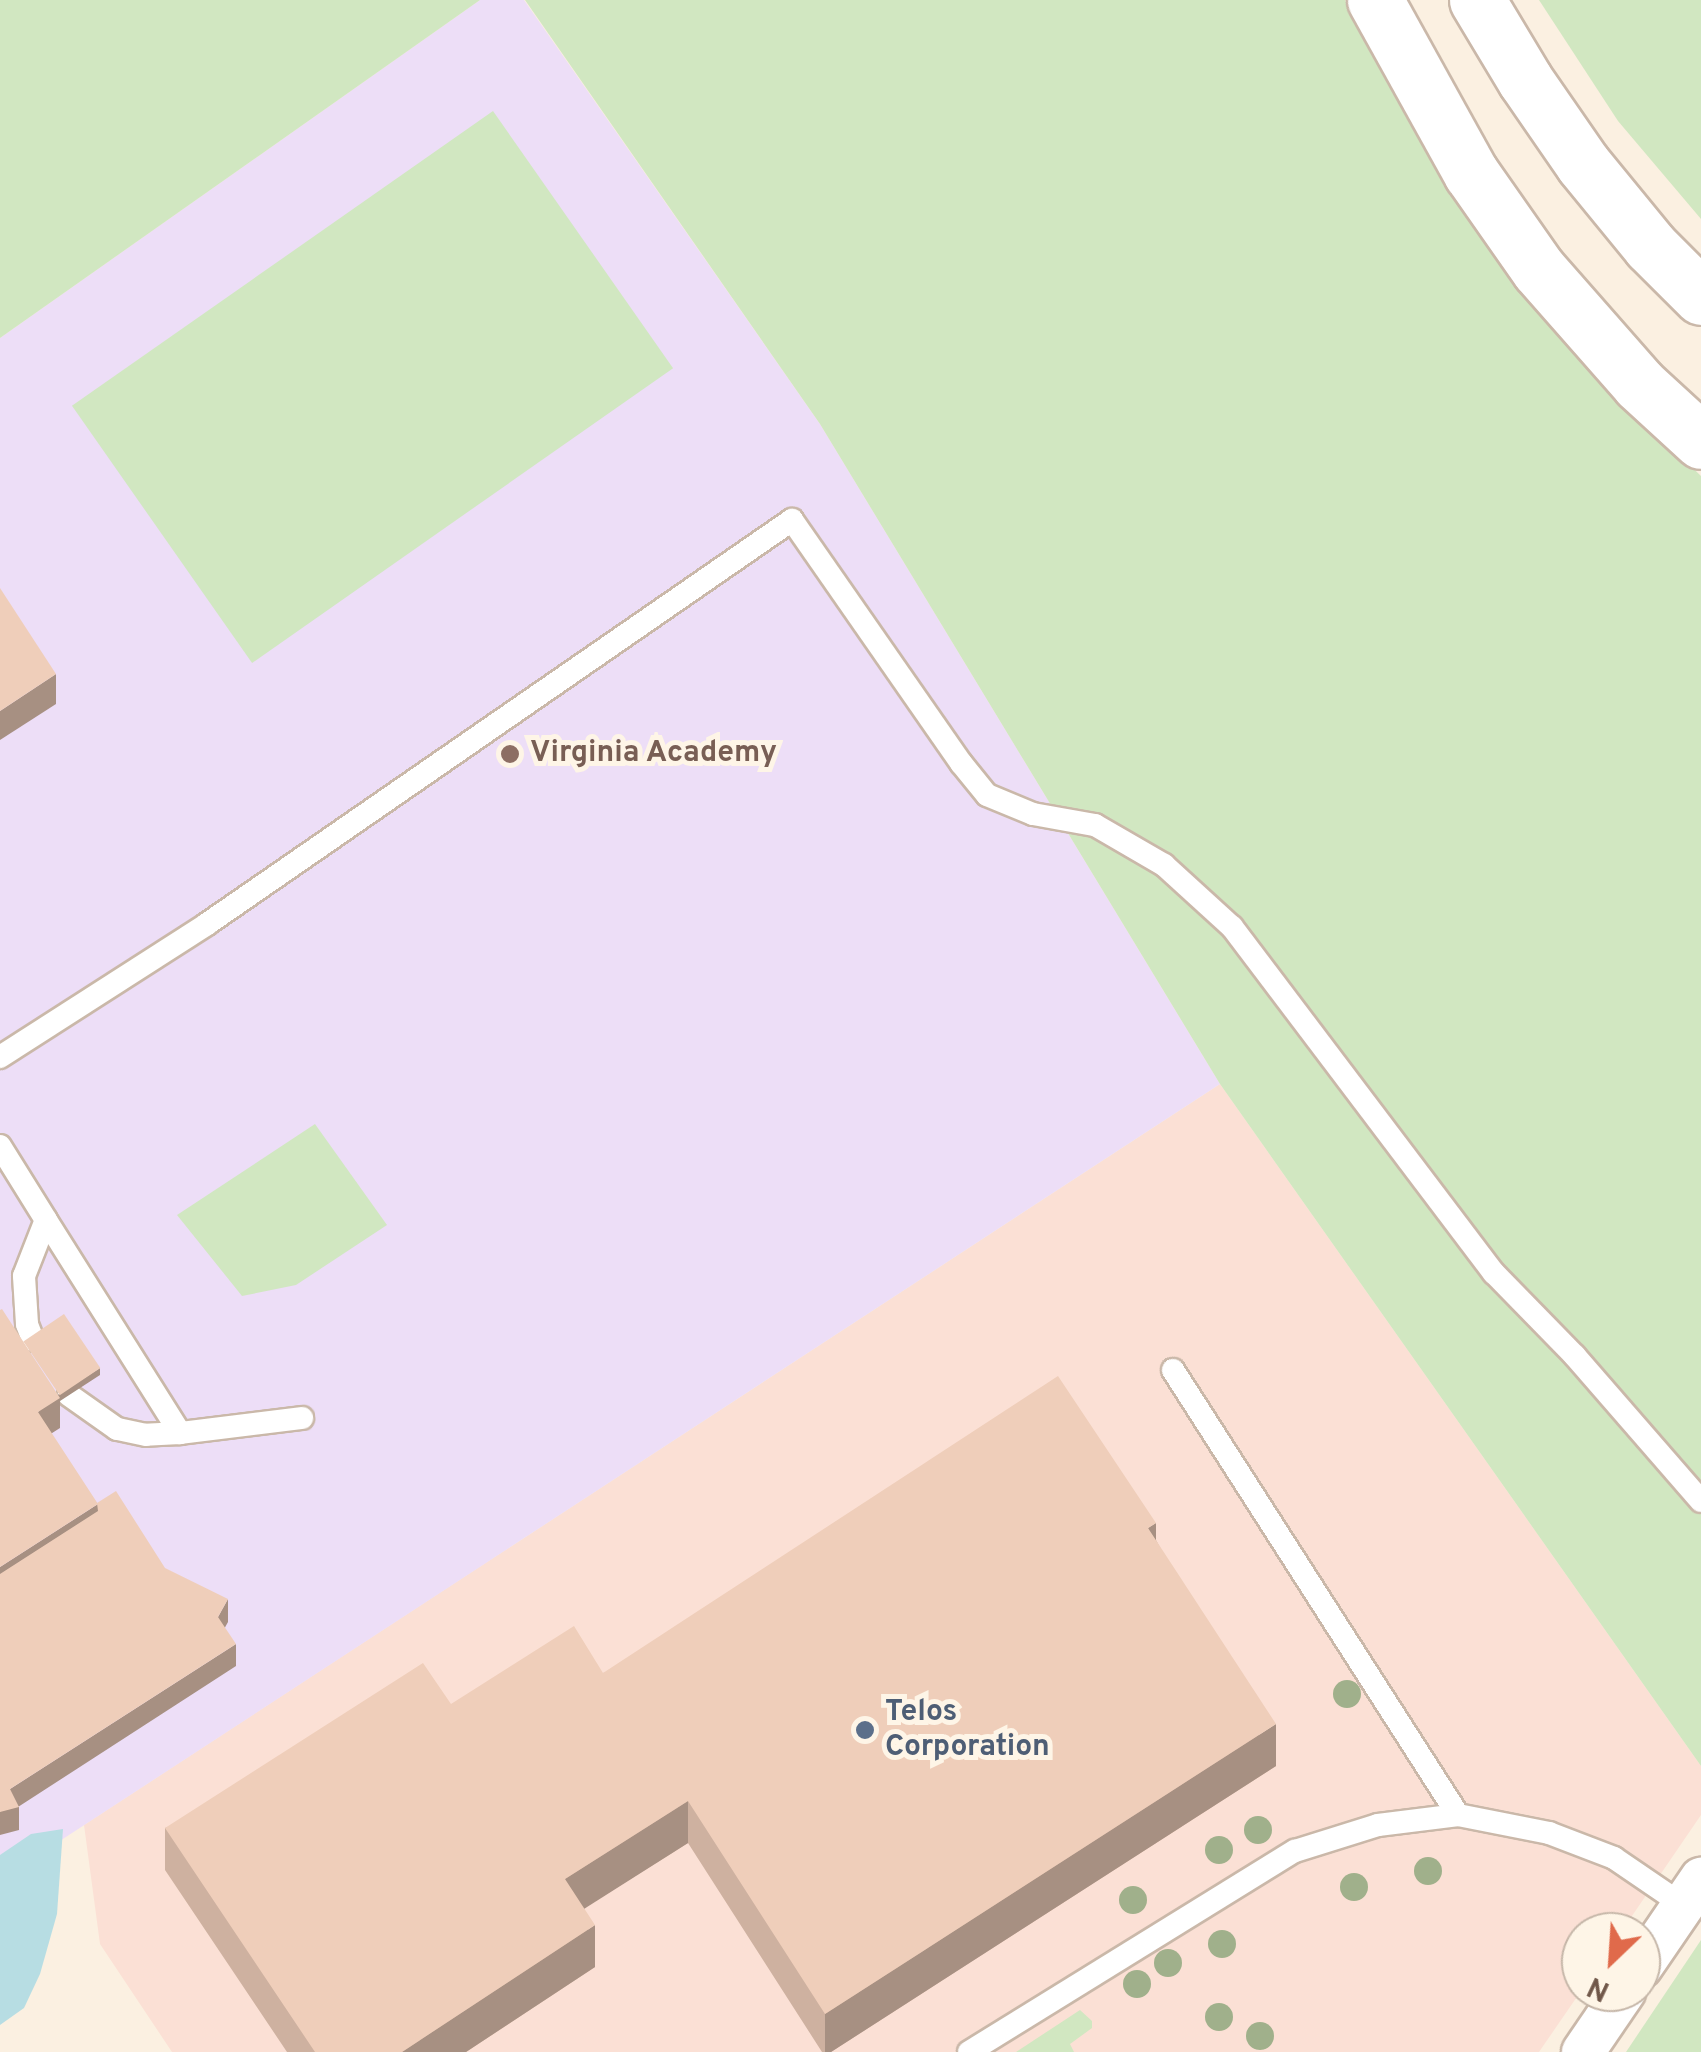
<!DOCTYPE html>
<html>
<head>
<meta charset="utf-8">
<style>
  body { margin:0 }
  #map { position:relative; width:1701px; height:2052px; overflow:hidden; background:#fbf0e1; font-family:Overpass,sans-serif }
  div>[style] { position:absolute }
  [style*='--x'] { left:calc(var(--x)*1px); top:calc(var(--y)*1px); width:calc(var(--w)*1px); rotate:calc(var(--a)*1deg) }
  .commercial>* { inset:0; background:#fbe0d5 }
  .education>* { inset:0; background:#eddef7 }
  .green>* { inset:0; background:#d1e7c1; transform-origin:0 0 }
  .water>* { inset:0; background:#b7dde3 }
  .roads { filter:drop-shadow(2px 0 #cab8a9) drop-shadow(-2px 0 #cab8a9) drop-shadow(0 2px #cab8a9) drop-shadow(0 -2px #cab8a9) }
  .service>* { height:22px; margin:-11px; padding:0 11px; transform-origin:11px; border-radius:11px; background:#fff }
  .minor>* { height:42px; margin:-21px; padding:0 21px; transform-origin:21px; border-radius:21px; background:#fff }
  .secondary>* { height:55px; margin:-27.5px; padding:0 27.5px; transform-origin:27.5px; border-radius:27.5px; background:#fff }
  .trees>* { width:28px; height:28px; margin:-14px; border-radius:50%; background:#a0b08b }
  .wall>* { inset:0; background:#ceb1a0 }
  .shaded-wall>* { inset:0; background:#a79082 }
  .building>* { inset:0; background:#efceba; transform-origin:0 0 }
  .dots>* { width:28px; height:28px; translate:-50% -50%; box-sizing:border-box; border:5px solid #fef5e7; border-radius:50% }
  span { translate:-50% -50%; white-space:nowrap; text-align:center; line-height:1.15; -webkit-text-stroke:10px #fef5e7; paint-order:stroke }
  .education-label { font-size:30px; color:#785e54; font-weight:700 }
  .left { translate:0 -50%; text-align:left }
  .service-label { font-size:30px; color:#4e5e75; font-weight:700 }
  .north { position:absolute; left:1561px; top:1912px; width:100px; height:100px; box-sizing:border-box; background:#fef5e7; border:2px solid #c5b6a8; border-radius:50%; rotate:205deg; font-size:28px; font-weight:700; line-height:40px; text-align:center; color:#705749 }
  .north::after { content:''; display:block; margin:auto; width:35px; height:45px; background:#e06a4b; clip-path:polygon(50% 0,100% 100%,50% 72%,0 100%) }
</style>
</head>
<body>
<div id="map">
  <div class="commercial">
    <div style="clip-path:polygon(1220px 1084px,1701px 1766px,1701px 1815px,1621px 1932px,1581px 1932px,1581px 1991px,1539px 2052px,172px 2052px,100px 1944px,84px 1825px)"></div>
  </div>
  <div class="education">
    <div style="clip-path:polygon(480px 0,524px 0,820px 424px,1220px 1084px,0 1880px,0 338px)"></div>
  </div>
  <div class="green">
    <div style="clip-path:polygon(0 0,480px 0,0 338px)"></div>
    <div style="clip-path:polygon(525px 0,1345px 0,1394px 95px,1438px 167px,1627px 404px,1701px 476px,1701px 1766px,1220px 1084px,820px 424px)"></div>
    <div style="clip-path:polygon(1539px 0,1701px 0,1701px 219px,1618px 121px)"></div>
    <div style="left:493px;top:111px;width:314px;height:514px;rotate:55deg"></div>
    <div style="clip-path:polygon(315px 1124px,387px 1225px,296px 1285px,242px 1296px,177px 1215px)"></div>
    <div style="clip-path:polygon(1701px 1940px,1701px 2052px,1626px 2052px)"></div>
    <div style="clip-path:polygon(1080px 2010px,1092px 2021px,1092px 2028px,1070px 2044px,1074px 2052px,1016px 2052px)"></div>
  </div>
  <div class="water">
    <div style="clip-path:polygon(63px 1829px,57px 1914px,40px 1974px,24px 2008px,0 2025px,0 1855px,31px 1834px)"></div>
  </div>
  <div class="roads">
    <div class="service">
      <div style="--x:0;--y:1057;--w:246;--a:-32.7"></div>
      <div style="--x:207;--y:924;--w:711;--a:-34.63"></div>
      <div style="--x:792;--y:520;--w:296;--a:55.2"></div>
      <div style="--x:961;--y:763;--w:41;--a:50.9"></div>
      <div style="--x:987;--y:795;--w:50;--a:22.4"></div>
      <div style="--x:1033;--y:814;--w:63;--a:10.1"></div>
      <div style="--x:1095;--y:825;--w:80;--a:30.1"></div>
      <div style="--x:1164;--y:865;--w:92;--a:42.4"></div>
      <div style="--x:1232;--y:927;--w:434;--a:52.9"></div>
      <div style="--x:1494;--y:1273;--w:116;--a:45.7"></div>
      <div style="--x:1575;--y:1356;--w:192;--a:49"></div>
      <div style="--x:0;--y:1146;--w:87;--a:58.1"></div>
      <div style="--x:33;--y:1340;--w:17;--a:-111"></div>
      <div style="--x:27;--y:1324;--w:48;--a:-93.6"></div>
      <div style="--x:24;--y:1276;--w:60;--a:-68.6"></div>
      <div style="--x:46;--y:1220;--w:252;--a:57.8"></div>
      <div style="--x:180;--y:1433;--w:34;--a:177"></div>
      <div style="--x:146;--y:1435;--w:30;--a:-168"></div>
      <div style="--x:117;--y:1429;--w:59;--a:-144.7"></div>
      <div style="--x:1173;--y:1370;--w:528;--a:57.36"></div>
      <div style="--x:180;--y:1433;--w:123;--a:-7"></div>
      <div style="--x:969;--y:2052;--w:383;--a:-31.7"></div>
      <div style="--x:1295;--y:1851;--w:87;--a:-17.4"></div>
      <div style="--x:1378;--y:1825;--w:81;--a:-7.1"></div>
      <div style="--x:1458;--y:1815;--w:93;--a:11.2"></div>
      <div style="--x:1549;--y:1833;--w:70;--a:21"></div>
      <div style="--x:1614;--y:1858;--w:83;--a:34.3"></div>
    </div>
    <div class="minor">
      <div style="--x:1641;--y:1967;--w:107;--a:-55.7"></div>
      <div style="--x:1583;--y:2052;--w:73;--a:-55.7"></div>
    </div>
    <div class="secondary">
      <div style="--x:1375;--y:0;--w:198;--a:61"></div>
      <div style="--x:1471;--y:173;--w:118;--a:55"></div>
      <div style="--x:1539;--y:270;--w:152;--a:48.7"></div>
      <div style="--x:1639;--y:384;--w:84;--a:42.6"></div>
      <div style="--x:1477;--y:0;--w:93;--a:59"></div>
      <div style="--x:1525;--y:80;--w:102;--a:55.4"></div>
      <div style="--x:1583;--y:164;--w:106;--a:50.7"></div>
      <div style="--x:1650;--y:246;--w:72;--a:45"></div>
    </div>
  </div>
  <div class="trees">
    <div style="left:1347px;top:1694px"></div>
    <div style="left:1258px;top:1830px"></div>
    <div style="left:1219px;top:1850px"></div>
    <div style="left:1428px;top:1871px"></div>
    <div style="left:1354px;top:1887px"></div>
    <div style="left:1133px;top:1900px"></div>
    <div style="left:1222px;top:1944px"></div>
    <div style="left:1168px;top:1963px"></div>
    <div style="left:1137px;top:1984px"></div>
    <div style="left:1219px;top:2017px"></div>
    <div style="left:1260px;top:2036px"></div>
  </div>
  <div class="wall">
    <div style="clip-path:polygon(1156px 1540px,1276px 1766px,831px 2052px,822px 2052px,688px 1843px,584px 1908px,595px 1967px,466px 2052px,287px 2052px,165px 1870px,165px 1828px,603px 1673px)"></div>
  </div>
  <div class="shaded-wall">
    <div style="clip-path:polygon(56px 674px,56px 704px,0 740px,0 711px)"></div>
    <div style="clip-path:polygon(100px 1368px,100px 1375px,60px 1401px,60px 1428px,38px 1442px,38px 1412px,48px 1401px)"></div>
    <div style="clip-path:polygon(98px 1504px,98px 1534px,0 1597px,0 1567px)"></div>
    <div style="clip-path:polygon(1156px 1523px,1156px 1565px,1148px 1528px)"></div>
    <div style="clip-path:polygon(228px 1599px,228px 1622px,218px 1640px,218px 1617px)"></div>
    <div style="clip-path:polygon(236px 1644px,236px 1666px,18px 1807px,19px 1807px,19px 1830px,0 1835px,0 1812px,10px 1789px)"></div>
    <div style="clip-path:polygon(1276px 1724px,1276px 1766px,831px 2052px,825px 2052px,825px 2014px)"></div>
    <div style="clip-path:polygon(688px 1801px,688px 1843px,565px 1921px,565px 1879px)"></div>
    <div style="clip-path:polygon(595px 1925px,595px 1967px,466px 2052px,402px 2052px)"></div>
  </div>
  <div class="building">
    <div style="clip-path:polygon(0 588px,56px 674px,0 711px)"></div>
    <div style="clip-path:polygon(2px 1309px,60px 1398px,38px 1412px,98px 1504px,0 1567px,0 1310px)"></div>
    <div style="left:64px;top:1314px;width:65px;height:49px;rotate:56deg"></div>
    <div style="clip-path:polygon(1058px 1376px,1156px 1523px,1148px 1528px,1276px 1724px,825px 2014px,688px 1801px,565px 1879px,595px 1925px,402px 2052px,315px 2052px,165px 1828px,423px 1663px,451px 1704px,574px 1626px,603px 1673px)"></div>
    <div style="clip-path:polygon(116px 1491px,165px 1568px,228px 1599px,218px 1617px,236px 1644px,10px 1789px,19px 1807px,0 1812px,0 1574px,98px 1511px,97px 1503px)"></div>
  </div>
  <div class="dots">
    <div style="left:510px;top:754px;background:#8d6e63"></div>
    <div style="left:865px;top:1730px;background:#5c6f8a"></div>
  </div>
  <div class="education-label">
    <span class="left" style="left:530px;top:754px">Virginia Academy</span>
  </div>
  <div class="service-label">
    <span class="left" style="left:885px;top:1730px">Telos<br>Corporation</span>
  </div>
  <div class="north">N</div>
</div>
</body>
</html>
